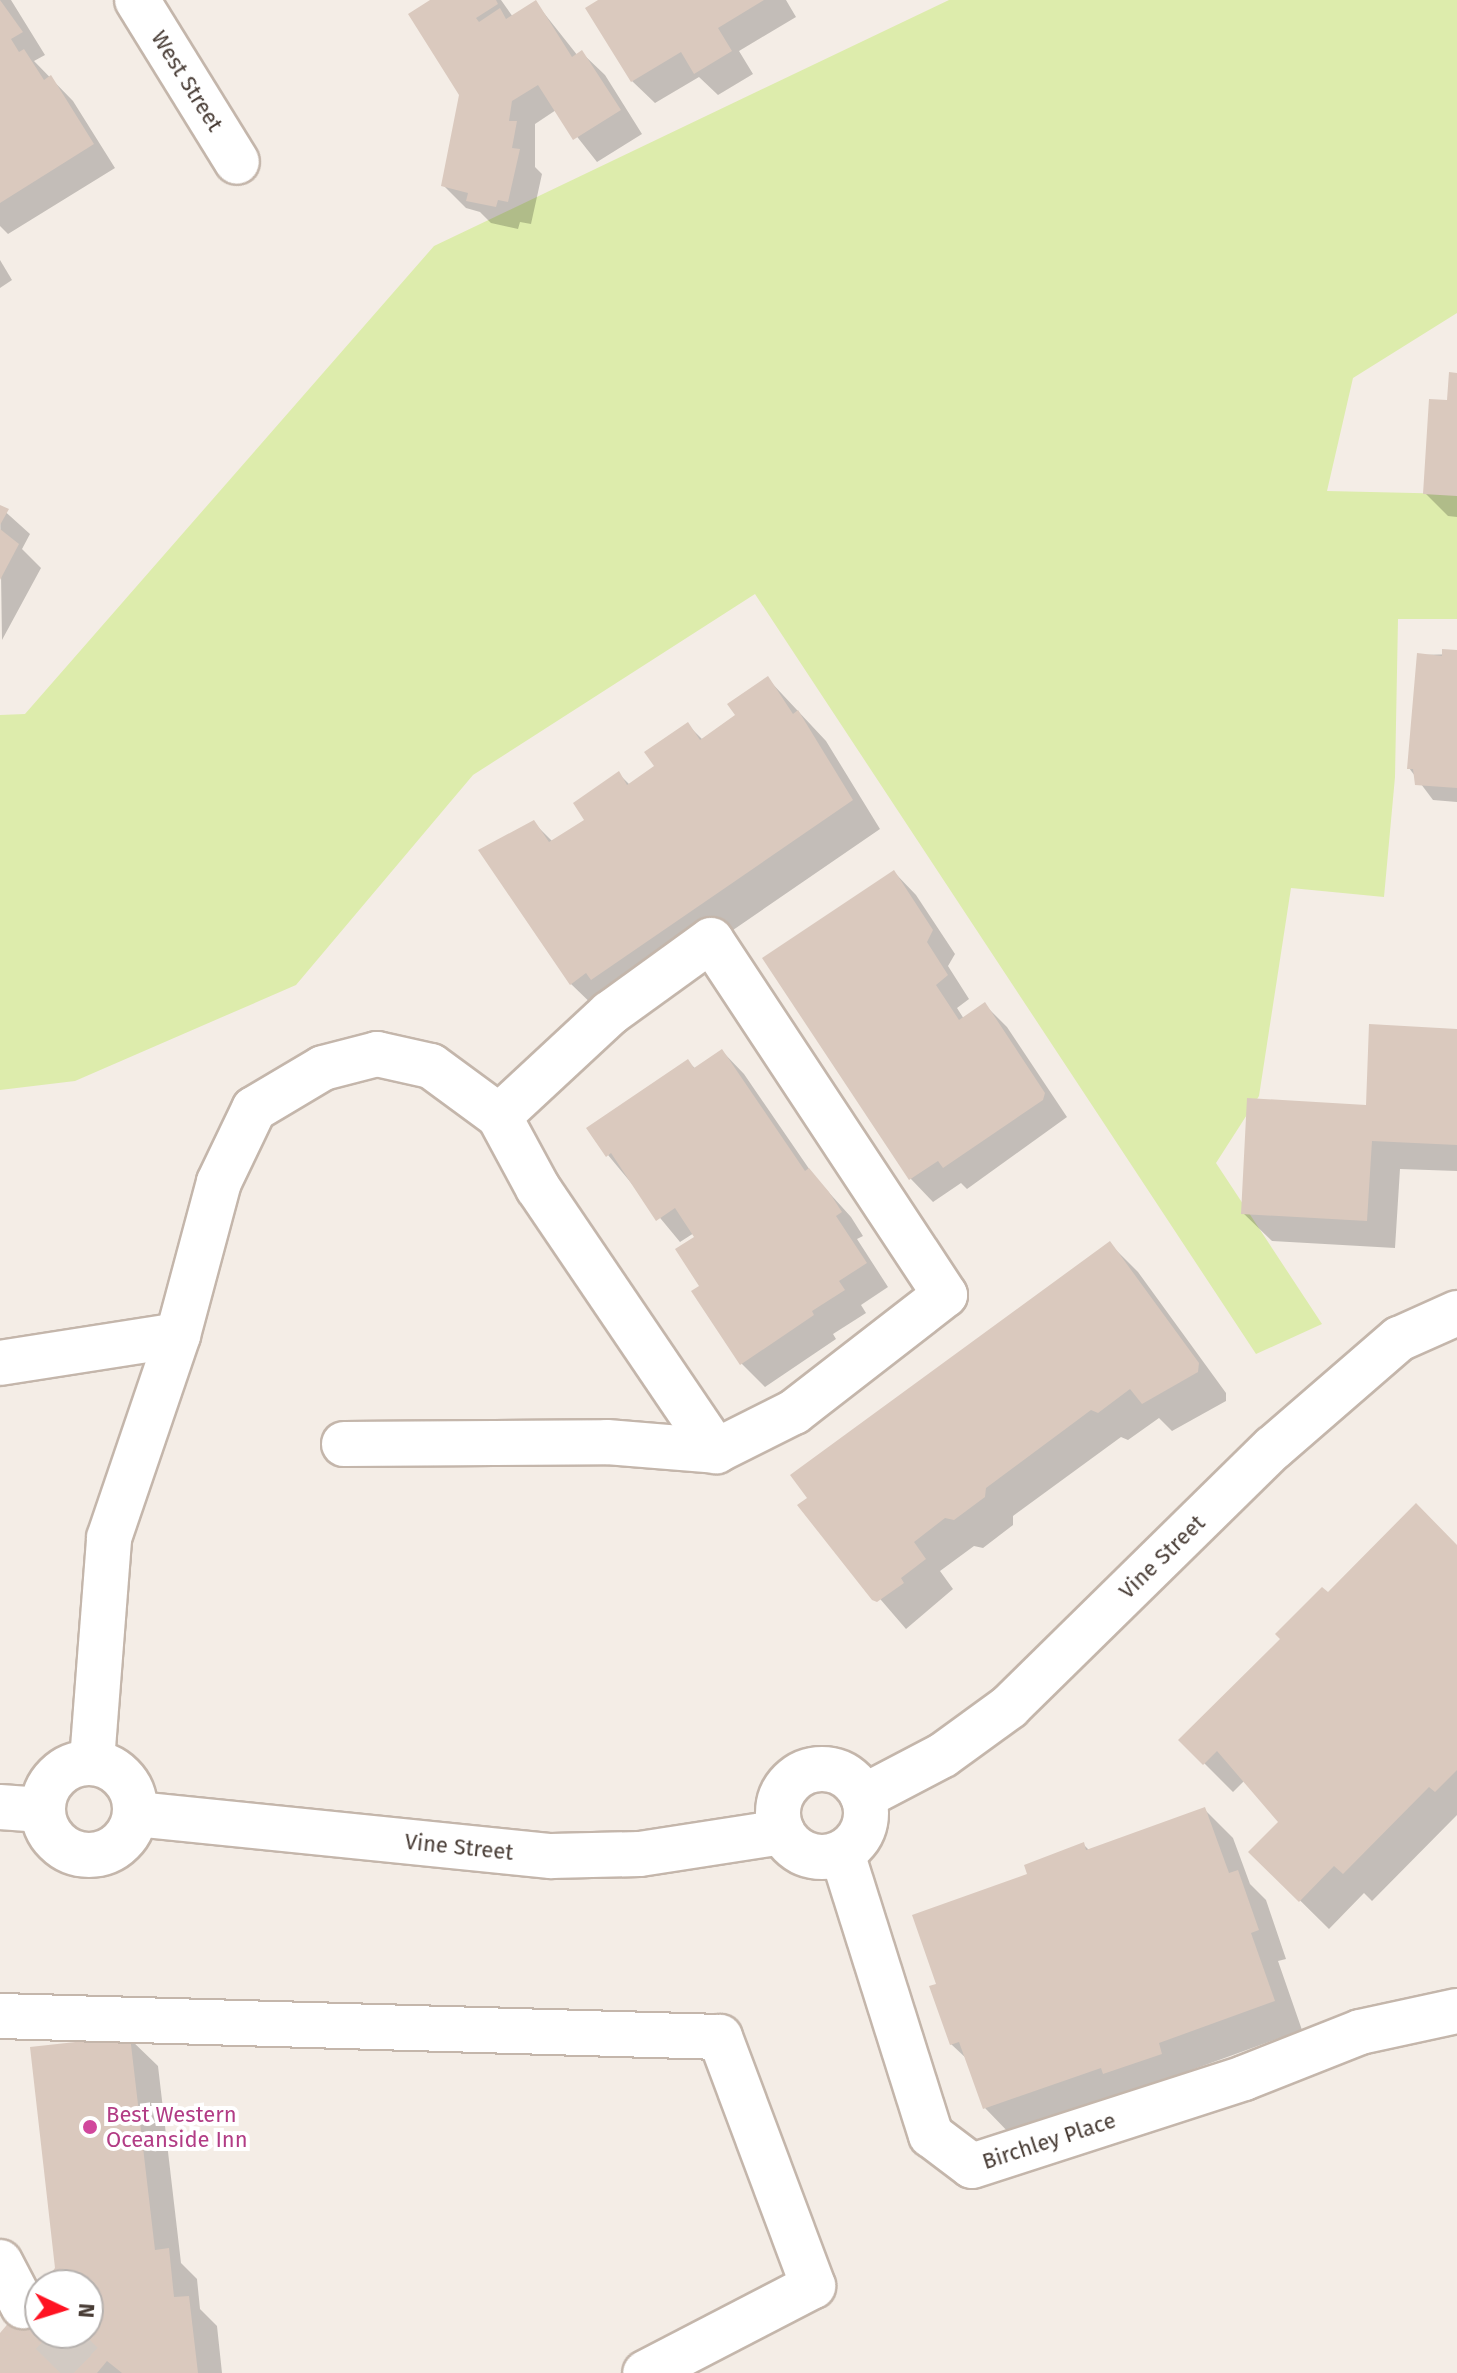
<!DOCTYPE html>
<html>
<head>
<meta charset="utf-8">
<style>
  body { margin:0 }
  #map { position:relative; width:1457px; height:2373px; overflow:hidden; background:#f4ede6; font-family:"Fira Sans",sans-serif }
  div>[style] { position:absolute }
  [style*='--x'] { left:calc(var(--x)*1px); top:calc(var(--y)*1px); width:calc(var(--w)*1px); rotate:calc(var(--a)*1deg) }
  .green>* { inset:0; background:#ddecac }
  .shadow>* { inset:0; background:#0003 }
  .building>* { inset:0; background:#dac9be }
  .minor-tunnel>* { height:44px; margin-top:-22px; transform-origin:0; background:repeating-linear-gradient(90deg,#d2cac3 0 44px,transparent 0 66px) }
  .roads { filter:drop-shadow(2px 0 #c4b6ab) drop-shadow(-2px 0 #c4b6ab) drop-shadow(0 2px #c4b6ab) drop-shadow(0 -2px #c4b6ab) }
  .minor>* { height:44px; margin:-22px; padding:0 22px; transform-origin:22px; border-radius:22px; background:#fff }
  .minor>.ring { margin:-22px; padding:0; box-sizing:content-box; background:none; border:44px solid #fff; border-radius:50% }
  .dots>* { width:22px; height:22px; translate:-50% -50%; box-sizing:border-box; border:4px solid #fff; border-radius:50% }
  span { translate:-50% -50%; white-space:nowrap; text-align:center; line-height:1.15; -webkit-text-stroke:8px #fff; paint-order:stroke }
  .street-label { font-size:22px; color:#483c35 }
  .hotel-label { font-size:22px; color:#b23c85 }
  .left { translate:0 -50%; text-align:left }
  .north { position:absolute; left:24px; top:2269px; width:80px; height:80px; box-sizing:border-box; background:#fff; border:2px solid #b6b1ae; border-radius:50%; rotate:94deg; font-size:22px; font-weight:700; line-height:32px; text-align:center; color:#483c35 }
  .north::after { content:''; display:block; margin:auto; width:28px; height:36px; background:#ff1322; clip-path:polygon(50% 0,100% 100%,50% 72%,0 100%) }
</style>
</head>
<body>
<div id="map">
  <div class="green">
    <div style="clip-path:polygon(949px 0,1457px 0,1457px 313px,1353px 378px,1327px 491px,1457px 494px,1457px 619px,1398px 619px,1395px 777px,1384px 897px,1291px 888px,1259px 1096px,1216px 1163px,1322px 1324px,1256px 1354px,755px 594px,473px 775px,296px 985px,75px 1081px,0 1090px,0 715px,25px 714px,434px 246px)"></div>
  </div>
  <div class="shadow">
    <div style="clip-path:polygon(0 0,11px 0,45px 55px,34px 61px,73px 101px,115px 168px,8px 234px,0 226px)"></div>
    <div style="clip-path:polygon(434px 0,501px 0,513px 17px,536px 3px,578px 56px,582px 53px,605px 75px,642px 134px,597px 162px,556px 110px,535px 124px,535px 167px,542px 174px,531px 224px,520px 222px,518px 229px,491px 223px,480px 212px,466px 208px,443px 185px,461px 94px)"></div>
    <div style="clip-path:polygon(602px 0,786px 0,796px 17px,739px 51px,753px 74px,718px 95px,699px 77px,655px 103px,632px 81px)"></div>
    <div style="clip-path:polygon(0 260px,12px 280px,0 288px)"></div>
    <div style="clip-path:polygon(1457px 375px,1457px 517px,1448px 516px,1425px 493px)"></div>
    <div style="clip-path:polygon(0 507px,30px 534px,22px 549px,41px 568px,2px 640px)"></div>
    <div style="clip-path:polygon(1457px 654px,1457px 802px,1433px 800px,1409px 768px,1419px 655px)"></div>
    <div style="clip-path:polygon(768px 679px,826px 741px,880px 829px,621px 1007px,600px 1012px,571px 984px,533px 822px,553px 842px,587px 820px,619px 774px,630px 785px,657px 767px,688px 725px,703px 740px,738px 716px)"></div>
    <div style="clip-path:polygon(894px 872px,916px 895px,955px 954px,948px 966px,969px 999px,957px 1008px,964px 1019px,985px 1005px,1007px 1027px,1067px 1117px,967px 1189px,961px 1183px,933px 1202px,911px 1179px,765px 959px)"></div>
    <div style="clip-path:polygon(1457px 1031px,1457px 1171px,1400px 1169px,1395px 1248px,1272px 1241px,1243px 1213px)"></div>
    <div style="clip-path:polygon(722px 1051px,744px 1074px,814px 1176px,851px 1217px,863px 1236px,857px 1239px,888px 1287px,861px 1305px,866px 1313px,833px 1334px,836px 1339px,765px 1387px,742px 1364px,694px 1292px,702px 1286px,694px 1233px,680px 1242px,608px 1155px,688px 1062px,696px 1069px)"></div>
    <div style="clip-path:polygon(1110px 1244px,1138px 1272px,1226px 1393px,1226px 1401px,1172px 1431px,1159px 1418px,1128px 1440px,1121px 1437px,1013px 1516px,1013px 1525px,983px 1548px,974px 1546px,940px 1571px,953px 1589px,906px 1629px,800px 1506px)"></div>
    <div style="clip-path:polygon(1457px 1547px,1457px 1815px,1372px 1901px,1364px 1893px,1329px 1929px,1251px 1852px,1280px 1822px,1245px 1780px,1233px 1792px,1181px 1740px,1328px 1595px)"></div>
    <div style="clip-path:polygon(1205px 1810px,1233px 1838px,1250px 1884px,1266px 1900px,1286px 1959px,1278px 1961px,1302px 2030px,1186px 2072px,1190px 2082px,1013px 2137px,985px 2108px,968px 2060px,951px 2044px,939px 1985px,1030px 1875px,1083px 1844px,1090px 1851px)"></div>
    <div style="clip-path:polygon(129px 2038px,158px 2066px,181px 2263px,197px 2279px,200px 2309px,217px 2326px,222px 2373px,0 2373px,0 2337px,40px 2289px,40px 2333px,88px 2333px,88px 2285px,44px 2285px,58px 2269px)"></div>
  </div>
  <div class="building">
    <div style="clip-path:polygon(0 0,23px 32px,11px 39px,19px 52px,24px 49px,44px 80px,51px 75px,94px 144px,0 203px)"></div>
    <div style="clip-path:polygon(430px 0,496px 0,498px 4px,476px 18px,479px 22px,500px 8px,506px 19px,536px 0,572px 57px,582px 50px,621px 110px,573px 140px,538px 85px,512px 101px,509px 121px,517px 121px,512px 148px,520px 149px,508px 202px,498px 200px,496px 207px,466px 201px,468px 193px,441px 186px,459px 95px,408px 14px)"></div>
    <div style="clip-path:polygon(598px 0,764px 0,718px 28px,732px 51px,694px 74px,681px 52px,631px 82px,585px 8px)"></div>
    <div style="clip-path:polygon(1449px 372px,1457px 373px,1457px 496px,1423px 494px,1429px 399px,1447px 400px)"></div>
    <div style="clip-path:polygon(0 505px,9px 509px,0 525px)"></div>
    <div style="clip-path:polygon(0 529px,19px 544px,0 580px)"></div>
    <div style="clip-path:polygon(1442px 649px,1457px 650px,1457px 788px,1415px 785px,1413px 769px,1407px 769px,1417px 653px,1442px 656px)"></div>
    <div style="clip-path:polygon(768px 676px,793px 714px,798px 710px,853px 800px,591px 980px,586px 973px,570px 985px,478px 850px,534px 820px,549px 842px,584px 820px,573px 803px,619px 771px,627px 785px,654px 766px,644px 752px,688px 722px,700px 740px,735px 715px,727px 704px)"></div>
    <div style="clip-path:polygon(894px 870px,933px 930px,927px 942px,948px 975px,936px 985px,959px 1020px,985px 1002px,1045px 1093px,1043px 1100px,943px 1168px,938px 1161px,909px 1180px,762px 958px)"></div>
    <div style="clip-path:polygon(1369px 1024px,1457px 1029px,1457px 1145px,1372px 1141px,1367px 1221px,1241px 1214px,1247px 1098px,1366px 1105px)"></div>
    <div style="clip-path:polygon(722px 1049px,805px 1171px,809px 1168px,829px 1192px,842px 1212px,836px 1216px,867px 1263px,839px 1281px,845px 1290px,812px 1311px,814px 1315px,740px 1365px,691px 1291px,699px 1286px,675px 1249px,694px 1237px,675px 1208px,656px 1221px,611px 1153px,606px 1157px,586px 1128px,688px 1059px,694px 1068px)"></div>
    <div style="clip-path:polygon(1110px 1241px,1199px 1363px,1198px 1372px,1142px 1404px,1130px 1389px,1098px 1413px,1091px 1410px,986px 1488px,985px 1497px,954px 1520px,945px 1518px,914px 1542px,926px 1559px,901px 1578px,904px 1583px,877px 1602px,872px 1600px,797px 1505px,807px 1498px,790px 1475px)"></div>
    <div style="clip-path:polygon(1416px 1503px,1457px 1545px,1457px 1770px,1435px 1792px,1429px 1787px,1343px 1874px,1334px 1866px,1299px 1902px,1248px 1852px,1278px 1822px,1217px 1751px,1203px 1765px,1178px 1740px,1280px 1639px,1275px 1634px,1322px 1587px,1328px 1592px)"></div>
    <div style="clip-path:polygon(1205px 1807px,1229px 1873px,1238px 1870px,1259px 1930px,1251px 1933px,1275px 2001px,1159px 2043px,1162px 2054px,1103px 2074px,1101px 2068px,983px 2109px,959px 2042px,950px 2045px,929px 1986px,936px 1984px,912px 1915px,1027px 1874px,1024px 1865px,1084px 1842px,1086px 1850px)"></div>
    <div style="clip-path:polygon(130px 2036px,155px 2250px,169px 2248px,174px 2297px,189px 2296px,198px 2373px,122px 2373px,107px 2361px,97px 2373px,0 2373px,0 2333px,40px 2286px,40px 2333px,88px 2333px,88px 2285px,41px 2285px,55px 2268px,30px 2047px)"></div>
  </div>
  <div class="minor-tunnel">
    <div style="--x:51;--y:2333;--w:57;--a:44.3"></div>
  </div>
  <div class="roads">
    <div class="minor">
      <div style="--x:137;--y:0;--w:190;--a:58.3"></div>
      <div style="--x:0;--y:1363;--w:180;--a:-8.9"></div>
      <div style="--x:344;--y:1444;--w:263;--a:-0.4"></div>
      <div style="--x:607;--y:1442;--w:109;--a:4.7"></div>
      <div style="--x:92;--y:1761;--w:224;--a:-85.6"></div>
      <div style="--x:109;--y:1538;--w:214;--a:-71.2"></div>
      <div style="--x:178;--y:1335;--w:158;--a:-75"></div>
      <div style="--x:219;--y:1182;--w:81;--a:-64.4"></div>
      <div style="--x:254;--y:1109;--w:80;--a:-30.7"></div>
      <div style="--x:323;--y:1068;--w:56;--a:-14.5"></div>
      <div style="--x:377;--y:1054;--w:55;--a:12.5"></div>
      <div style="--x:431;--y:1066;--w:84;--a:36.3"></div>
      <div style="--x:499;--y:1116;--w:82;--a:61.6"></div>
      <div style="--x:538;--y:1188;--w:318;--a:55.9"></div>
      <div style="--x:716;--y:1451;--w:87;--a:-26.6"></div>
      <div style="--x:794;--y:1412;--w:191;--a:-37.8"></div>
      <div style="--x:945;--y:1295;--w:425;--a:-123.4"></div>
      <div style="--x:711;--y:940;--w:125;--a:144.1"></div>
      <div style="--x:610;--y:1013;--w:151;--a:137.1"></div>
      <div class="ring" style="left:43px;top:1763px;width:48px;height:48px"></div>
      <div class="ring" style="left:778px;top:1769px;width:44px;height:44px"></div>
      <div style="--x:863;--y:1797;--w:90;--a:-27.7"></div>
      <div style="--x:943;--y:1755;--w:82;--a:-36"></div>
      <div style="--x:1009;--y:1707;--w:370;--a:-44.5"></div>
      <div style="--x:1273;--y:1448;--w:167;--a:-40.9"></div>
      <div style="--x:1399;--y:1339;--w:64;--a:-24.1"></div>
      <div style="--x:0;--y:1807;--w:42;--a:4.1"></div>
      <div style="--x:136;--y:1814;--w:417;--a:5.8"></div>
      <div style="--x:551;--y:1856;--w:89;--a:-1.3"></div>
      <div style="--x:640;--y:1854;--w:144;--a:-8.8"></div>
      <div style="--x:842;--y:1853;--w:296;--a:72.5"></div>
      <div style="--x:931;--y:2135;--w:51;--a:37.1"></div>
      <div style="--x:972;--y:2166;--w:286;--a:-17.9"></div>
      <div style="--x:1244;--y:2078;--w:125;--a:-21.6"></div>
      <div style="--x:1360;--y:2032;--w:99;--a:-12.2"></div>
      <div style="--x:0;--y:2016;--w:720;--a:1.67"></div>
      <div style="--x:720;--y:2037;--w:266;--a:69.5"></div>
      <div style="--x:813;--y:2286;--w:189;--a:152.6"></div>
      <div style="--x:0;--y:2262;--w:50;--a:62.4"></div>
    </div>
  </div>
  <div class="dots">
    <div style="left:90px;top:2127px;background:#d1479c"></div>
  </div>
  <div class="street-label">
    <span style="left:187px;top:81px;rotate:58deg">West Street</span>
    <span style="left:1162px;top:1557px;rotate:-44deg">Vine Street</span>
    <span style="left:459px;top:1847px;rotate:6deg">Vine Street</span>
    <span style="left:1049px;top:2141px;rotate:-18deg">Birchley Place</span>
  </div>
  <div class="hotel-label">
    <span class="left" style="left:106px;top:2127px">Best Western<br>Oceanside Inn</span>
  </div>
  <div class="north">N</div>
</div>
</body>
</html>
